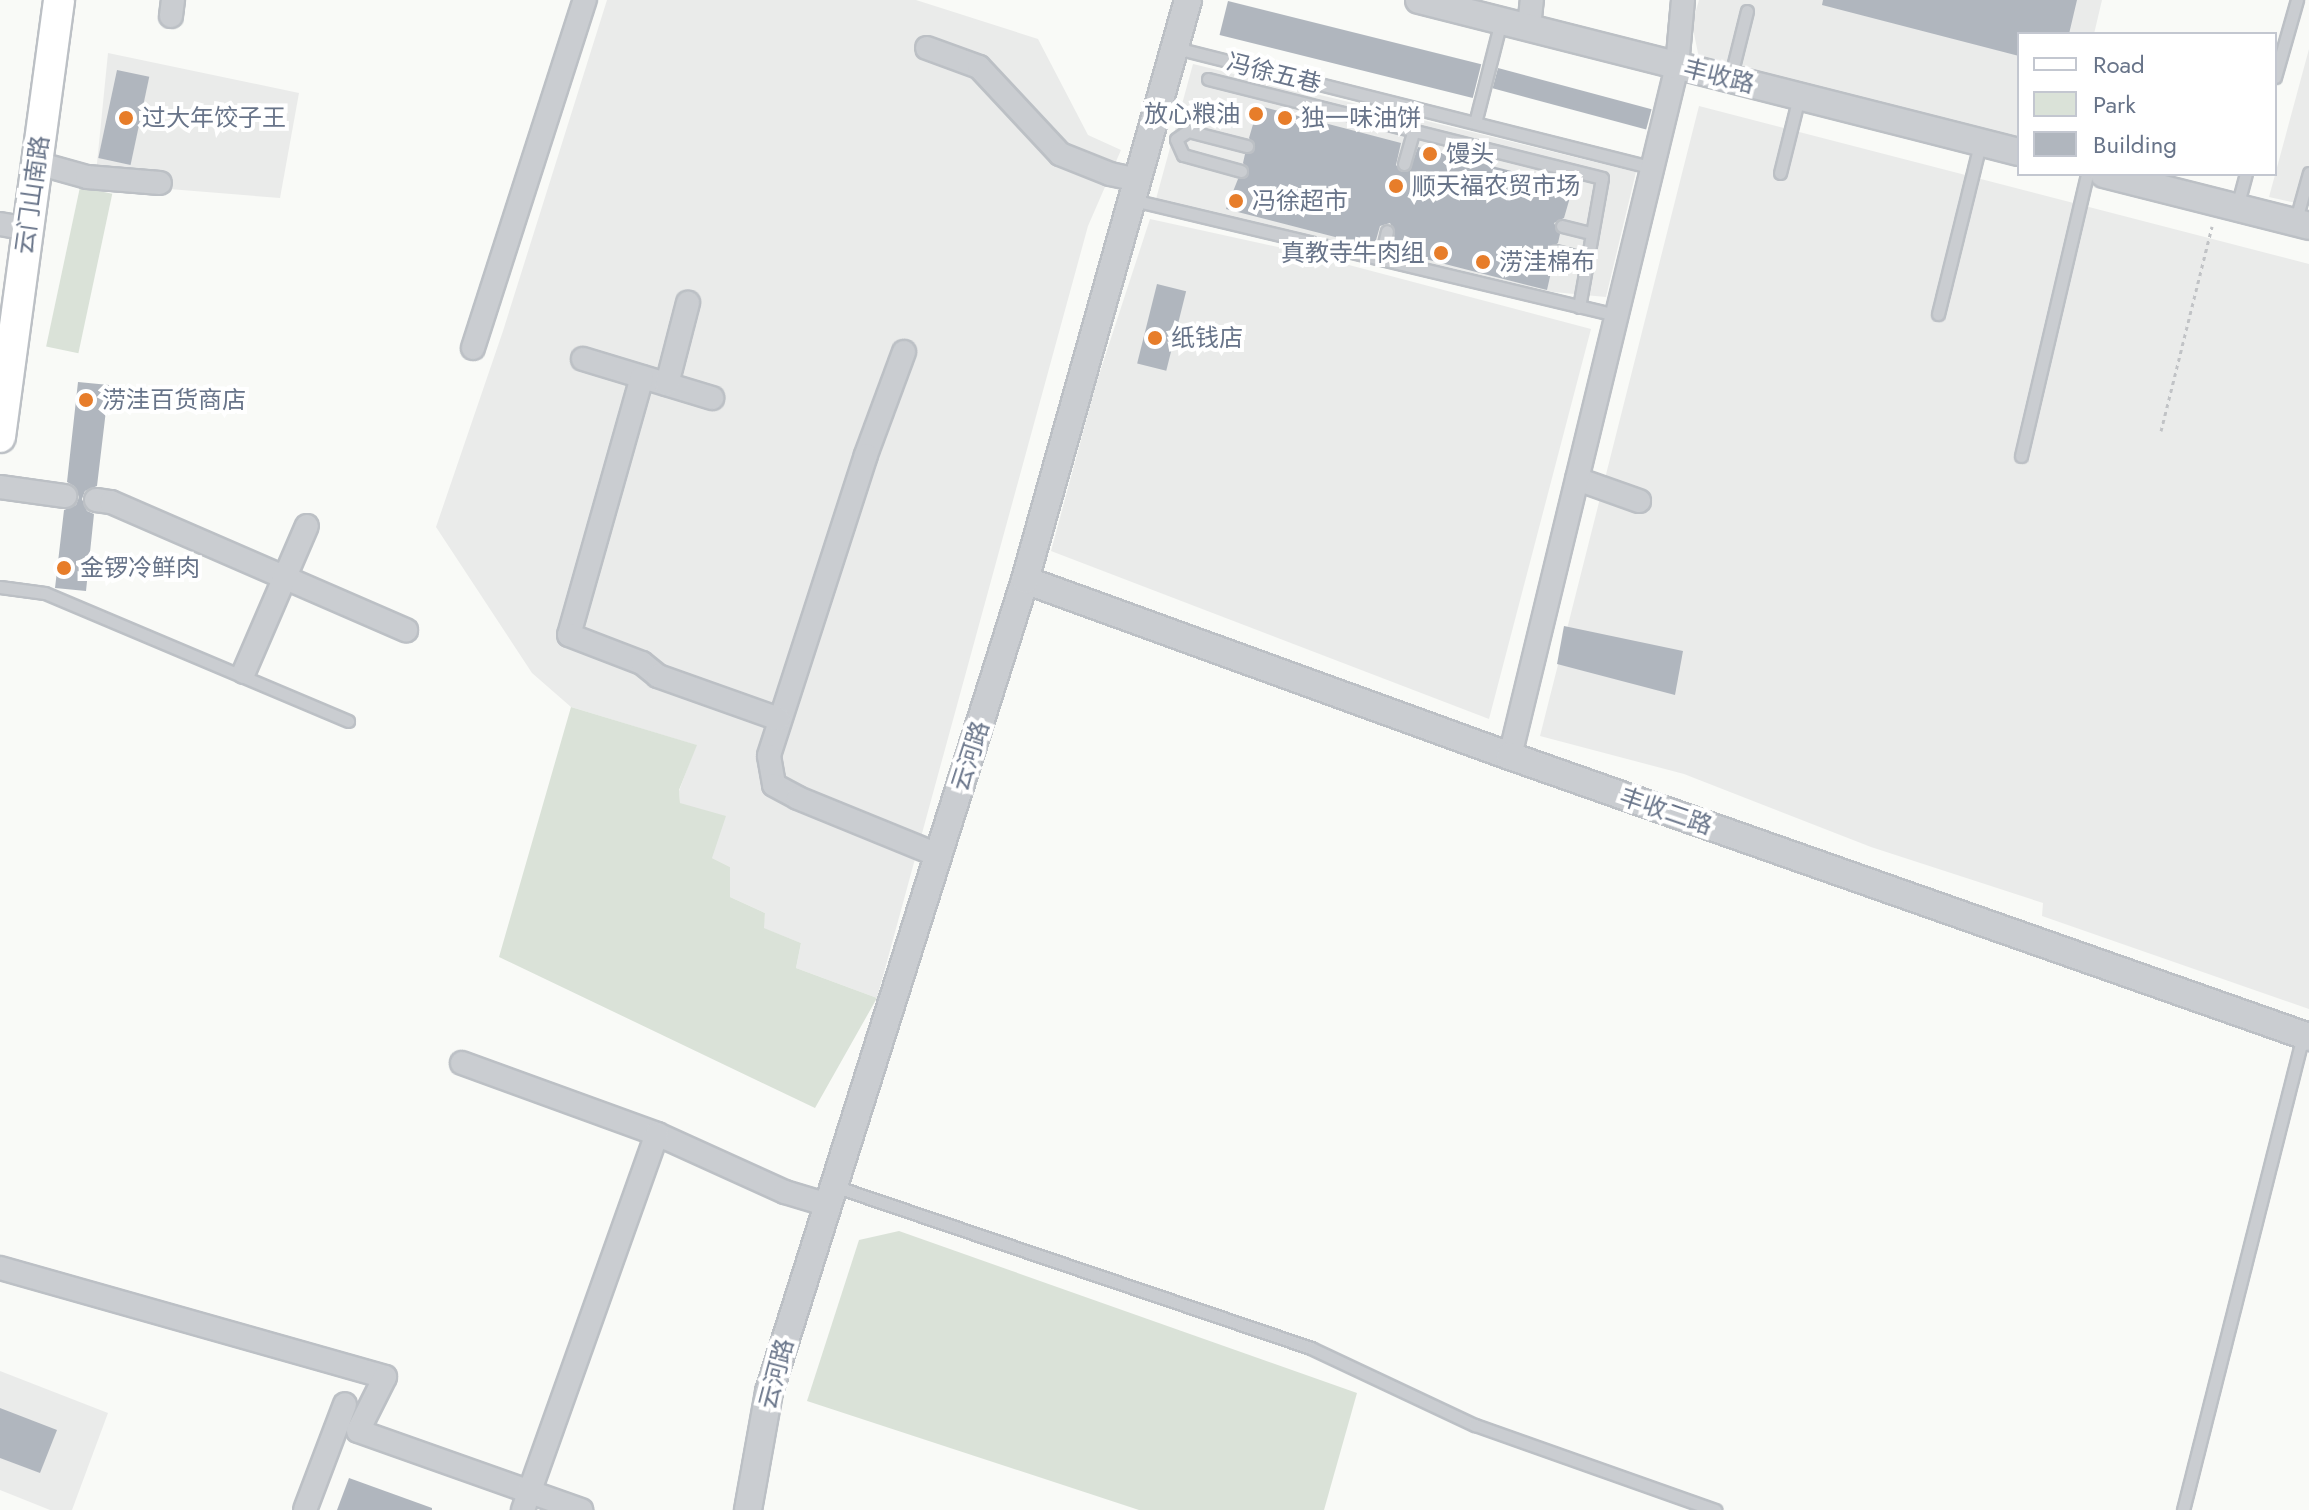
<!DOCTYPE html>
<html>
<head>
<meta charset="utf-8">
<style>
  body { margin:0 }
  #map { position:relative; width:2309px; height:1510px; overflow:hidden; background:#f9faf7; font-family:Jost,"Noto Sans SC",sans-serif }
  div>[style] { position:absolute }
  [style*='--x'] { left:calc(var(--x)*1px); top:calc(var(--y)*1px); width:calc(var(--w)*1px); rotate:calc(var(--a)*1deg) }
  .built>* { inset:0; background:#eaebea }
  .green>* { inset:0; background:#dae2d8; transform-origin:0 0 }
  .building>* { inset:0; background:#b0b6be; transform-origin:0 0 }
  .path>* { height:3px; margin-top:-1.5px; transform-origin:0; background:repeating-linear-gradient(90deg,#c1c3c6 0 4px,transparent 0 8px) }
  .roads { filter:drop-shadow(2px 0 #bcc0c5) drop-shadow(-2px 0 #bcc0c5) drop-shadow(0 2px #bcc0c5) drop-shadow(0 -2px #bcc0c5) }
  .service>* { height:11px; margin:-5.5px; padding:0 5.5px; transform-origin:5.5px; border-radius:5.5px; background:#cacdd1 }
  .minor>* { height:22px; margin:-11px; padding:0 11px; transform-origin:11px; border-radius:11px; background:#cacdd1 }
  .tertiary>* { height:26px; margin:-13px; padding:0 13px; transform-origin:13px; border-radius:13px; background:#cacdd1 }
  .secondary>* { height:30px; margin:-15px; padding:0 15px; transform-origin:15px; border-radius:15px; background:#fff }
  .dots>* { width:22px; height:22px; translate:-50% -50%; box-sizing:border-box; border:4px solid #fff; border-radius:50% }
  span { translate:-50% -50%; white-space:nowrap; text-align:center; line-height:1.15; -webkit-text-stroke:8px #fff; paint-order:stroke }
  .street-label { font-size:24px; color:#687489 }
  .poi-label { font-size:24px; color:#687489 }
  .right { translate:-100% -50%; text-align:right }
  .left { translate:0 -50%; text-align:left }
  .legend { position:absolute; left:2017px; top:32px; width:260px; height:144px; box-sizing:border-box; background:#fff; border:2px solid #c3c7d0; margin:0; padding:10px 14px; list-style:none; font-size:24px; color:#687489 }
  .legend li { display:flex; align-items:center; gap:16px; height:40px }
  .legend b { width:40px; border:2px solid #c3c7d0 }
</style>
</head>
<body>
<div id="map">
  <div class="built">
    <div style="clip-path:polygon(607px 0,916px 0,1038px 39px,1088px 135px,1121px 150px,1088px 226px,877px 998px,796px 968px,801px 943px,763px 928px,765px 913px,730px 897px,730px 867px,712px 858px,680px 803px,679px 791px,696px 745px,571px 707px,532px 673px,436px 527px,503px 331px)"></div>
    <div style="clip-path:polygon(1699px 0,2102px 0,2094px 34px,2019px 34px,2019px 140px,1699px 58px,1692px 24px)"></div>
    <div style="clip-path:polygon(2309px 49px,2309px 206px,2269px 197px)"></div>
    <div style="clip-path:polygon(108px 53px,299px 93px,280px 198px,95px 183px)"></div>
    <div style="clip-path:polygon(1193px 64px,1636px 172px,1606px 297px,1553px 292px,1156px 199px)"></div>
    <div style="clip-path:polygon(1699px 106px,2309px 264px,2309px 1009px,2042px 916px,2043px 903px,1871px 847px,1684px 774px,1540px 736px)"></div>
    <div style="clip-path:polygon(1150px 219px,1296px 251px,1591px 329px,1489px 719px,1051px 551px,1096px 384px)"></div>
    <div style="clip-path:polygon(0 1371px,108px 1413px,72px 1510px,50px 1510px,0 1490px)"></div>
  </div>
  <div class="green">
    <div style="left:80px;top:187px;width:33px;height:163px;rotate:12deg"></div>
    <div style="clip-path:polygon(571px 707px,697px 745px,679px 790px,680px 803px,726px 816px,712px 858px,730px 867px,730px 897px,765px 913px,764px 928px,801px 943px,796px 968px,877px 998px,815px 1108px,499px 957px)"></div>
    <div style="clip-path:polygon(899px 1231px,1357px 1393px,1324px 1510px,1139px 1510px,807px 1401px,859px 1240px)"></div>
  </div>
  <div class="building">
    <div style="clip-path:polygon(1823px 0,2077px 0,2069px 34px,2019px 34px,2019px 56px,1822px 5px)"></div>
    <div style="left:1228px;top:1px;width:261px;height:35px;rotate:14deg"></div>
    <div style="left:1498px;top:68px;width:159px;height:21px;rotate:15deg"></div>
    <div style="left:117px;top:70px;width:33px;height:90px;rotate:12deg"></div>
    <div style="clip-path:polygon(1252px 104px,1401px 143px,1396px 165px,1402px 172px,1410px 169px,1418px 147px,1573px 187px,1564px 218px,1554px 223px,1560px 234px,1558px 243px,1548px 250px,1554px 259px,1547px 290px,1390px 250px,1395px 232px,1390px 223px,1380px 226px,1374px 247px,1226px 209px,1238px 179px,1249px 172px,1243px 163px,1245px 154px,1255px 147px,1249px 138px,1254px 121px,1248px 119px)"></div>
    <div style="left:1157px;top:284px;width:30px;height:82px;rotate:14deg"></div>
    <div style="clip-path:polygon(78px 382px,109px 385px,97px 486px,85px 491px,82px 499px,87px 511px,94px 514px,86px 591px,55px 588px,64px 510px,76px 505px,79px 497px,74px 486px,67px 482px)"></div>
    <div style="clip-path:polygon(1564px 626px,1683px 651px,1675px 695px,1557px 664px)"></div>
    <div style="clip-path:polygon(0 1408px,57px 1430px,40px 1473px,0 1458px)"></div>
    <div style="clip-path:polygon(349px 1478px,432px 1508px,432px 1510px,337px 1510px)"></div>
  </div>
  <div class="path">
    <div style="--x:2161;--y:431;--w:211;--a:-76"></div>
  </div>
  <div class="roads">
    <div class="service">
      <div style="--x:1176;--y:48;--w:492;--a:14.1"></div>
      <div style="--x:2275;--y:77;--w:80;--a:-74.1"></div>
      <div style="--x:1208;--y:79;--w:406;--a:14.1"></div>
      <div style="--x:1602;--y:178;--w:131;--a:100.1"></div>
      <div style="--x:1730;--y:79;--w:70;--a:-76"></div>
      <div style="--x:1475;--y:123;--w:105;--a:-75.7"></div>
      <div style="--x:1404;--y:164;--w:33;--a:-74"></div>
      <div style="--x:1241;--y:171;--w:60;--a:-164.6"></div>
      <div style="--x:1183;--y:155;--w:17;--a:-114"></div>
      <div style="--x:1176;--y:139;--w:14;--a:-34"></div>
      <div style="--x:1188;--y:131;--w:61;--a:14.3"></div>
      <div style="--x:1780;--y:173;--w:78;--a:-76"></div>
      <div style="--x:1133;--y:200;--w:497;--a:13.4"></div>
      <div style="--x:2237;--y:207;--w:34;--a:-75"></div>
      <div style="--x:2295;--y:223;--w:52;--a:-74.4"></div>
      <div style="--x:1562;--y:226;--w:30;--a:14"></div>
      <div style="--x:1384;--y:244;--w:13;--a:-77"></div>
      <div style="--x:1556;--y:251;--w:31;--a:15"></div>
      <div style="--x:1938;--y:314;--w:175;--a:-76.1"></div>
      <div style="--x:2021;--y:456;--w:290;--a:-76.8"></div>
      <div style="--x:0;--y:587;--w:45;--a:7.6"></div>
      <div style="--x:45;--y:593;--w:329;--a:22.9"></div>
      <div style="--x:834;--y:1186;--w:504;--a:18.76"></div>
      <div style="--x:1311;--y:1348;--w:181;--a:25.2"></div>
      <div style="--x:1475;--y:1425;--w:255;--a:19.5"></div>
      <div style="--x:2183;--y:1510;--w:490;--a:-75.8"></div>
    </div>
    <div class="minor">
      <div style="--x:171;--y:16;--w:16;--a:-83"></div>
      <div style="--x:1529;--y:27;--w:27;--a:-84"></div>
      <div style="--x:927;--y:48;--w:55;--a:20.1"></div>
      <div style="--x:979;--y:67;--w:119;--a:47"></div>
      <div style="--x:1060;--y:154;--w:54;--a:21.8"></div>
      <div style="--x:1110;--y:174;--w:29;--a:12"></div>
      <div style="--x:37;--y:163;--w:52;--a:15.6"></div>
      <div style="--x:87;--y:177;--w:73;--a:4.7"></div>
      <div style="--x:0;--y:224;--w:28;--a:10"></div>
      <div style="--x:473;--y:348;--w:366;--a:-72.2"></div>
      <div style="--x:904;--y:352;--w:110;--a:110.3"></div>
      <div style="--x:866;--y:455;--w:316;--a:107.9"></div>
      <div style="--x:769;--y:756;--w:29;--a:80"></div>
      <div style="--x:774;--y:785;--w:27;--a:28"></div>
      <div style="--x:798;--y:798;--w:151;--a:22.2"></div>
      <div style="--x:583;--y:359;--w:135;--a:16.8"></div>
      <div style="--x:642;--y:377;--w:268;--a:105.8"></div>
      <div style="--x:569;--y:635;--w:78;--a:21"></div>
      <div style="--x:642;--y:663;--w:21;--a:39"></div>
      <div style="--x:658;--y:676;--w:128;--a:19.6"></div>
      <div style="--x:667;--y:384;--w:84;--a:-75.5"></div>
      <div style="--x:1577;--y:479;--w:66;--a:19.5"></div>
      <div style="--x:0;--y:487;--w:66;--a:7.9"></div>
      <div style="--x:96;--y:500;--w:15;--a:8"></div>
      <div style="--x:111;--y:502;--w:322;--a:23.5"></div>
      <div style="--x:244;--y:672;--w:159;--a:-66.7"></div>
      <div style="--x:1510;--y:756;--w:710;--a:-76.39"></div>
      <div style="--x:1677;--y:66;--w:66;--a:-84.8"></div>
      <div style="--x:462;--y:1063;--w:208;--a:20"></div>
      <div style="--x:657;--y:1134;--w:141;--a:24.4"></div>
      <div style="--x:785;--y:1192;--w:45;--a:16.8"></div>
      <div style="--x:0;--y:1268;--w:400;--a:15.8"></div>
      <div style="--x:385;--y:1377;--w:60;--a:116.6"></div>
      <div style="--x:358;--y:1431;--w:237;--a:19.5"></div>
      <div style="--x:305;--y:1510;--w:113;--a:-69.3"></div>
      <div style="--x:523;--y:1510;--w:399;--a:-70.4"></div>
    </div>
    <div class="tertiary">
      <div style="--x:1419;--y:0;--w:619;--a:14.22"></div>
      <div style="--x:2104;--y:174;--w:211;--a:14.2"></div>
      <div style="--x:1025;--y:580;--w:516;--a:19.95"></div>
      <div style="--x:1510;--y:756;--w:847;--a:19.38"></div>
      <div style="--x:748;--y:1510;--w:120;--a:-79.9"></div>
      <div style="--x:769;--y:1392;--w:851;--a:-72.5"></div>
      <div style="--x:1025;--y:580;--w:602;--a:-74.3"></div>
    </div>
    <div class="secondary">
      <div style="--x:0;--y:437;--w:441;--a:-82.3"></div>
    </div>
  </div>
  <div class="dots">
    <div style="left:1256px;top:114px;background:#e77d2a"></div>
    <div style="left:126px;top:118px;background:#e77d2a"></div>
    <div style="left:1285px;top:118px;background:#e77d2a"></div>
    <div style="left:1430px;top:154px;background:#e77d2a"></div>
    <div style="left:1396px;top:186px;background:#e77d2a"></div>
    <div style="left:1236px;top:201px;background:#e77d2a"></div>
    <div style="left:1441px;top:253px;background:#e77d2a"></div>
    <div style="left:1483px;top:262px;background:#e77d2a"></div>
    <div style="left:1155px;top:338px;background:#e77d2a"></div>
    <div style="left:86px;top:400px;background:#e77d2a"></div>
    <div style="left:64px;top:568px;background:#e77d2a"></div>
  </div>
  <div class="street-label">
    <span style="left:1274px;top:73px;rotate:14deg">冯徐五巷</span>
    <span style="left:1719px;top:76px;rotate:14deg">丰收路</span>
    <span style="left:32px;top:195px;rotate:-82deg">云门山南路</span>
    <span style="left:970px;top:756px;rotate:-72deg">云河路</span>
    <span style="left:1666px;top:811px;rotate:19deg">丰收二路</span>
    <span style="left:776px;top:1374px;rotate:-75deg">云河路</span>
  </div>
  <div class="poi-label">
    <span class="right" style="left:1240px;top:114px">放心粮油</span>
    <span class="left" style="left:142px;top:118px">过大年饺子王</span>
    <span class="left" style="left:1301px;top:118px">独一味油饼</span>
    <span class="left" style="left:1446px;top:154px">馒头</span>
    <span class="left" style="left:1412px;top:186px">顺天福农贸市场</span>
    <span class="left" style="left:1252px;top:201px">冯徐超市</span>
    <span class="right" style="left:1425px;top:253px">真教寺牛肉组</span>
    <span class="left" style="left:1499px;top:262px">涝洼棉布</span>
    <span class="left" style="left:1171px;top:338px">纸钱店</span>
    <span class="left" style="left:102px;top:400px">涝洼百货商店</span>
    <span class="left" style="left:80px;top:568px">金锣冷鲜肉</span>
  </div>
  <ul class="legend">
  <li><b style="height:10px;background:#fff"></b>Road</li>
  <li><b style="height:22px;background:#dae2d8"></b>Park</li>
  <li><b style="height:22px;background:#b0b6be"></b>Building</li>
  </ul>
</div>
</body>
</html>
